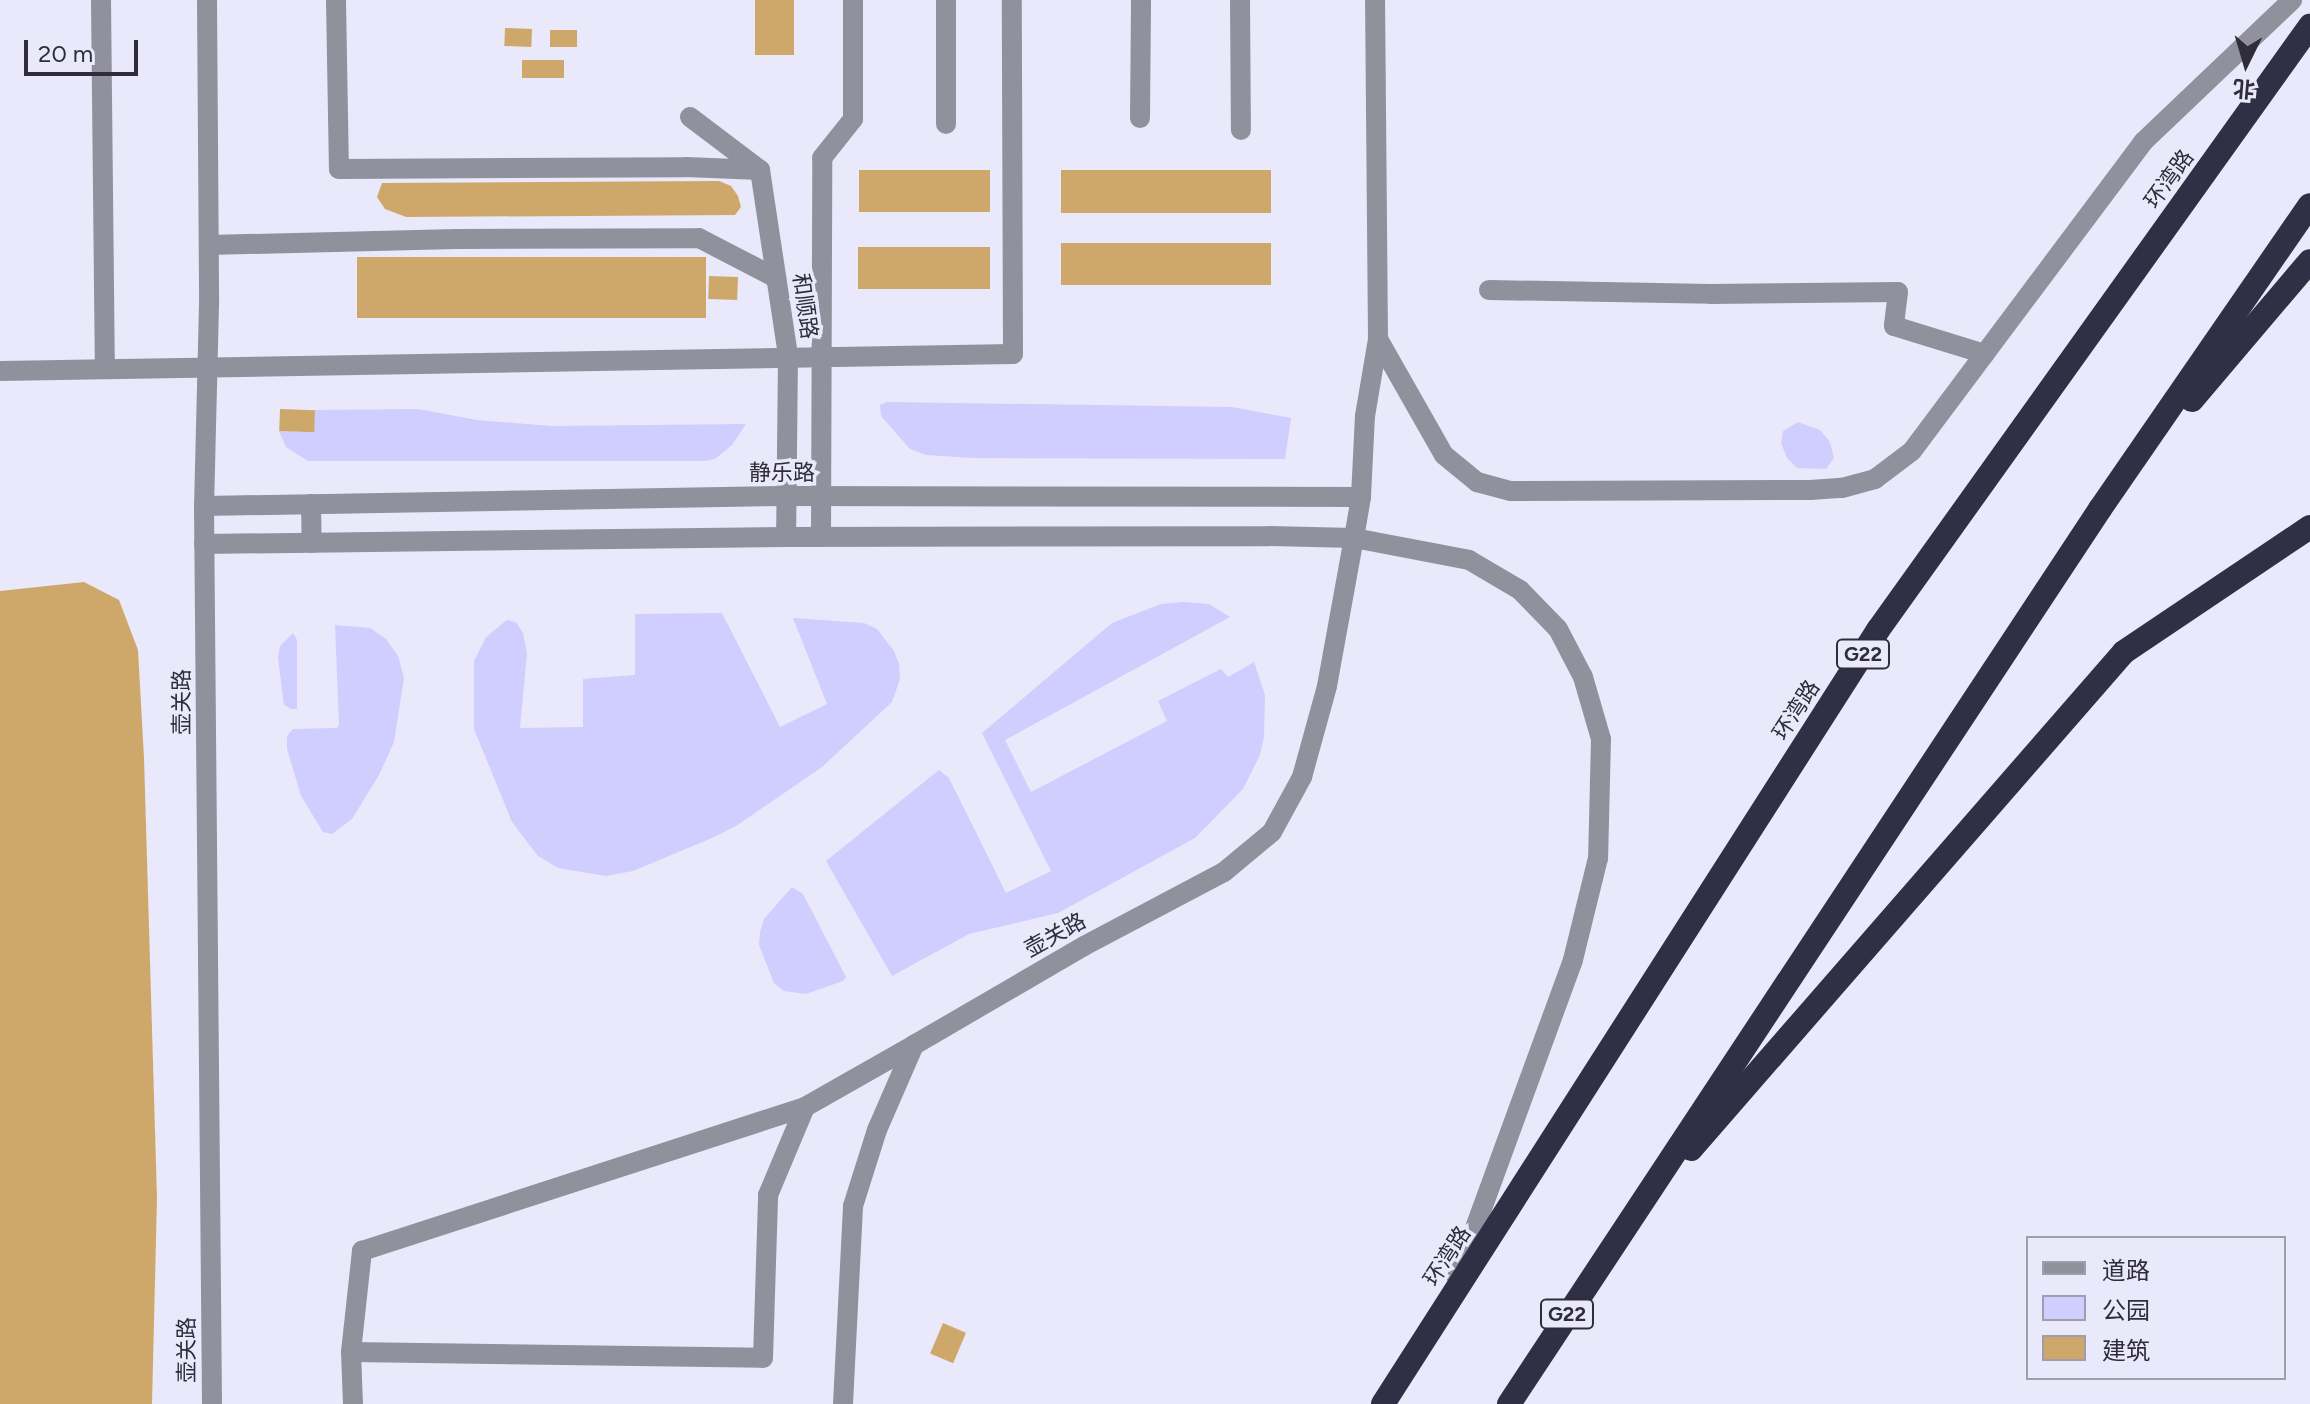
<!DOCTYPE html>
<html>
<head>
<meta charset="utf-8">
<style>
  body { margin:0 }
  #map { position:relative; width:2310px; height:1404px; overflow:hidden; background:#e9e9fb; font-family:Figtree,"Noto Sans SC",sans-serif }
  div>[style] { position:absolute }
  [style*='--x'] { left:calc(var(--x)*1px); top:calc(var(--y)*1px); width:calc(var(--w)*1px); rotate:calc(var(--a)*1deg) }
  .green>* { inset:0; background:#d0cdff }
  .building>* { inset:0; background:#cea86b; transform-origin:0 0 }
  .minor>* { height:20px; margin:-10px; padding:0 10px; transform-origin:10px; border-radius:10px; background:#91919d }
  .highway>* { height:24px; margin:-12px; padding:0 12px; transform-origin:12px; border-radius:12px; background:#312f46 }
  span { translate:-50% -50%; white-space:nowrap; text-align:center; line-height:1.15; -webkit-text-stroke:7px #e9e9fb; paint-order:stroke }
  .shield-label span { padding:2px 6px; background:#e9e9fb; border:2px solid; border-radius:6px; -webkit-text-stroke-width:0 }
  .shield-label { font-size:20px; color:#2e2d39; font-weight:700 }
  .street-label { font-size:22px; color:#2e2d39 }
  .legend { position:absolute; left:2026px; top:1236px; width:260px; height:144px; box-sizing:border-box; background:#e9e9fb; border:2px solid #9e9ead; margin:0; padding:10px 14px; list-style:none; font-size:24px; color:#2e2d39 }
  .legend li { display:flex; align-items:center; gap:16px; height:40px }
  .legend b { width:40px; border:2px solid #9e9ead }
  .north { position:absolute; left:2206px; top:24px; width:80px; height:80px; -webkit-text-stroke:6px #e9e9fb; paint-order:stroke; rotate:185deg; font-size:22px; font-weight:700; line-height:32px; text-align:center; color:#2e2d39 }
  .north::after { content:''; display:block; margin:auto; width:28px; height:36px; background:#2e2d39; clip-path:polygon(50% 0,100% 100%,50% 72%,0 100%) }
  .scale { position:absolute; left:24px; top:40px; width:114px; height:36px; box-sizing:border-box; border:4px solid #2e2d39; border-top:0; padding-left:10px; font-size:24px; line-height:28px; white-space:nowrap; color:#2e2d39; -webkit-text-stroke:6px #e9e9fb; paint-order:stroke }
</style>
</head>
<body>
<div id="map">
  <div class="green">
    <div style="clip-path:polygon(887px 402px,1232px 407px,1291px 418px,1285px 459px,973px 458px,926px 455px,910px 449px,881px 416px,880px 405px)"></div>
    <div style="clip-path:polygon(418px 409px,477px 420px,552px 426px,746px 424px,732px 445px,715px 459px,704px 461px,308px 461px,286px 447px,279px 431px,313px 432px,315px 410px)"></div>
    <div style="clip-path:polygon(1798px 422px,1820px 430px,1830px 442px,1834px 458px,1826px 469px,1797px 468px,1787px 458px,1781px 443px,1783px 431px)"></div>
    <div style="clip-path:polygon(1183px 602px,1209px 604px,1230px 617px,1005px 740px,1031px 792px,1167px 721px,1158px 701px,1221px 669px,1228px 677px,1254px 662px,1265px 695px,1264px 737px,1260px 755px,1243px 789px,1195px 838px,1058px 913px,969px 934px,892px 976px,826px 861px,939px 770px,949px 778px,1006px 893px,1051px 871px,982px 733px,1112px 623px,1161px 604px)"></div>
    <div style="clip-path:polygon(722px 613px,780px 727px,827px 704px,793px 618px,864px 623px,877px 629px,894px 651px,899px 664px,900px 679px,892px 702px,822px 767px,736px 826px,712px 838px,633px 871px,606px 876px,558px 868px,538px 856px,512px 822px,474px 729px,474px 661px,486px 637px,507px 620px,516px 622px,523px 633px,527px 653px,520px 728px,583px 727px,583px 679px,635px 675px,635px 614px)"></div>
    <div style="clip-path:polygon(335px 625px,370px 628px,386px 639px,398px 656px,404px 678px,394px 742px,379px 775px,352px 819px,332px 834px,323px 832px,301px 796px,287px 749px,287px 736px,293px 729px,337px 728px,339px 724px)"></div>
    <div style="clip-path:polygon(293px 633px,297px 640px,297px 709px,291px 709px,284px 705px,278px 658px,280px 646px)"></div>
    <div style="clip-path:polygon(792px 887px,803px 894px,846px 977px,843px 981px,806px 994px,784px 991px,774px 983px,759px 945px,760px 932px,764px 919px)"></div>
  </div>
  <div class="building">
    <div style="left:755px;top:0;width:39px;height:55px"></div>
    <div style="left:505px;top:28px;width:27px;height:18px;rotate:2deg"></div>
    <div style="left:550px;top:30px;width:27px;height:17px"></div>
    <div style="left:564px;top:60px;width:18px;height:42px;rotate:90deg"></div>
    <div style="left:859px;top:170px;width:131px;height:42px"></div>
    <div style="left:1061px;top:170px;width:210px;height:43px"></div>
    <div style="clip-path:polygon(719px 181px,731px 186px,738px 196px,741px 207px,735px 215px,406px 217px,385px 209px,377px 197px,382px 183px)"></div>
    <div style="left:1061px;top:243px;width:210px;height:42px"></div>
    <div style="left:858px;top:247px;width:132px;height:42px"></div>
    <div style="left:706px;top:257px;width:61px;height:349px;rotate:90deg"></div>
    <div style="left:709px;top:276px;width:29px;height:23px;rotate:2deg"></div>
    <div style="left:280px;top:409px;width:35px;height:22px;rotate:2deg"></div>
    <div style="clip-path:polygon(84px 582px,119px 600px,138px 650px,144px 758px,157px 1198px,152px 1404px,0 1404px,0 591px)"></div>
    <div style="left:943px;top:1323px;width:25px;height:33px;rotate:23deg"></div>
  </div>
  <div class="minor">
    <div style="--x:101;--y:0;--w:369;--a:89.4"></div>
    <div style="--x:207;--y:0;--w:304;--a:89.6"></div>
    <div style="--x:209;--y:304;--w:202;--a:91.4"></div>
    <div style="--x:204;--y:506;--w:898;--a:89.49"></div>
    <div style="--x:336;--y:0;--w:169;--a:89"></div>
    <div style="--x:339;--y:169;--w:347;--a:-0.3"></div>
    <div style="--x:686;--y:167;--w:74;--a:2.3"></div>
    <div style="--x:946;--y:0;--w:124;--a:90"></div>
    <div style="--x:1240;--y:0;--w:130;--a:89.6"></div>
    <div style="--x:690;--y:117;--w:88;--a:37.1"></div>
    <div style="--x:760;--y:170;--w:188;--a:81.4"></div>
    <div style="--x:788;--y:356;--w:181;--a:90.6"></div>
    <div style="--x:1140;--y:118;--w:118;--a:-89.5"></div>
    <div style="--x:209;--y:245;--w:248;--a:-1.4"></div>
    <div style="--x:457;--y:239;--w:242;--a:-0.2"></div>
    <div style="--x:699;--y:238;--w:87;--a:27.5"></div>
    <div style="--x:1489;--y:290;--w:222;--a:1"></div>
    <div style="--x:1711;--y:294;--w:187;--a:-0.6"></div>
    <div style="--x:1898;--y:292;--w:34;--a:97"></div>
    <div style="--x:1894;--y:326;--w:95;--a:17.1"></div>
    <div style="--x:1378;--y:339;--w:133;--a:60.4"></div>
    <div style="--x:1444;--y:455;--w:43;--a:39.3"></div>
    <div style="--x:1477;--y:482;--w:34;--a:15"></div>
    <div style="--x:1510;--y:491;--w:300;--a:-0.2"></div>
    <div style="--x:1810;--y:490;--w:32;--a:-4"></div>
    <div style="--x:1842;--y:488;--w:34;--a:-15"></div>
    <div style="--x:1875;--y:479;--w:46;--a:-37.1"></div>
    <div style="--x:1912;--y:451;--w:386;--a:-53.2"></div>
    <div style="--x:2143;--y:142;--w:206;--a:-43.6"></div>
    <div style="--x:0;--y:371;--w:1013;--a:-0.96"></div>
    <div style="--x:1013;--y:354;--w:354;--a:-90.2"></div>
    <div style="--x:311;--y:504;--w:39;--a:89"></div>
    <div style="--x:204;--y:506;--w:581;--a:-0.99"></div>
    <div style="--x:785;--y:496;--w:576;--a:0.1"></div>
    <div style="--x:821;--y:537;--w:379;--a:-89.8"></div>
    <div style="--x:822;--y:158;--w:50;--a:-51.5"></div>
    <div style="--x:853;--y:119;--w:119;--a:-90"></div>
    <div style="--x:204;--y:544;--w:582;--a:-0.69"></div>
    <div style="--x:786;--y:537;--w:483;--a:-0.1"></div>
    <div style="--x:1269;--y:536;--w:85;--a:1.3"></div>
    <div style="--x:1354;--y:538;--w:117;--a:10.8"></div>
    <div style="--x:1469;--y:560;--w:59;--a:30.5"></div>
    <div style="--x:1520;--y:590;--w:54;--a:45.7"></div>
    <div style="--x:1558;--y:629;--w:54;--a:62.5"></div>
    <div style="--x:1583;--y:677;--w:65;--a:73.8"></div>
    <div style="--x:1601;--y:739;--w:119;--a:91.4"></div>
    <div style="--x:1598;--y:858;--w:105;--a:103.8"></div>
    <div style="--x:1573;--y:960;--w:338;--a:110.1"></div>
    <div style="--x:351;--y:1352;--w:412;--a:0.8"></div>
    <div style="--x:763;--y:1358;--w:163;--a:-88.2"></div>
    <div style="--x:768;--y:1195;--w:95;--a:-67.2"></div>
    <div style="--x:805;--y:1107;--w:125;--a:-29.6"></div>
    <div style="--x:353;--y:1404;--w:52;--a:-92.2"></div>
    <div style="--x:351;--y:1352;--w:102;--a:-83.8"></div>
    <div style="--x:362;--y:1251;--w:466;--a:-18"></div>
    <div style="--x:843;--y:1404;--w:198;--a:-87.1"></div>
    <div style="--x:853;--y:1206;--w:80;--a:-72.5"></div>
    <div style="--x:877;--y:1130;--w:93;--a:-66.5"></div>
    <div style="--x:914;--y:1045;--w:197;--a:-30.2"></div>
    <div style="--x:1084;--y:946;--w:158;--a:-27.9"></div>
    <div style="--x:1224;--y:872;--w:62;--a:-39.8"></div>
    <div style="--x:1272;--y:832;--w:63;--a:-61.4"></div>
    <div style="--x:1302;--y:777;--w:94;--a:-74.6"></div>
    <div style="--x:1327;--y:686;--w:150;--a:-79.7"></div>
    <div style="--x:1354;--y:538;--w:42;--a:-80.3"></div>
    <div style="--x:1361;--y:497;--w:81;--a:-87.2"></div>
    <div style="--x:1365;--y:416;--w:78;--a:-80.4"></div>
    <div style="--x:1378;--y:339;--w:339;--a:-90.5"></div>
  </div>
  <div class="highway">
    <div style="--x:2192;--y:400;--w:182;--a:-49.7"></div>
    <div style="--x:1691;--y:1149;--w:659;--a:-48.94"></div>
    <div style="--x:2124;--y:652;--w:224;--a:-33.9"></div>
    <div style="--x:1383;--y:1404;--w:919;--a:-57.4"></div>
    <div style="--x:1878;--y:630;--w:743;--a:-54.43"></div>
    <div style="--x:1509;--y:1404;--w:1073;--a:-56.56"></div>
    <div style="--x:2100;--y:509;--w:369;--a:-55.4"></div>
  </div>
  <div class="shield-label">
    <span style="left:1863px;top:654px">G22</span>
    <span style="left:1567px;top:1314px">G22</span>
  </div>
  <div class="street-label">
    <span style="left:2169px;top:179px;rotate:-54deg">环湾路</span>
    <span style="left:805px;top:306px;rotate:82deg">和顺路</span>
    <span style="left:782px;top:473px">静乐路</span>
    <span style="left:182px;top:702px;rotate:-90deg">壶关路</span>
    <span style="left:1796px;top:710px;rotate:-57deg">环湾路</span>
    <span style="left:1055px;top:935px;rotate:-29deg">壶关路</span>
    <span style="left:1447px;top:1256px;rotate:-57deg">环湾路</span>
    <span style="left:187px;top:1350px;rotate:-90deg">壶关路</span>
  </div>
  <ul class="legend">
  <li><b style="height:10px;background:#91919d"></b>道路</li>
  <li><b style="height:22px;background:#d0cdff"></b>公园</li>
  <li><b style="height:22px;background:#cea86b"></b>建筑</li>
  </ul>
  <div class="north">北</div>
  <div class="scale">20 m</div>
</div>
</body>
</html>
